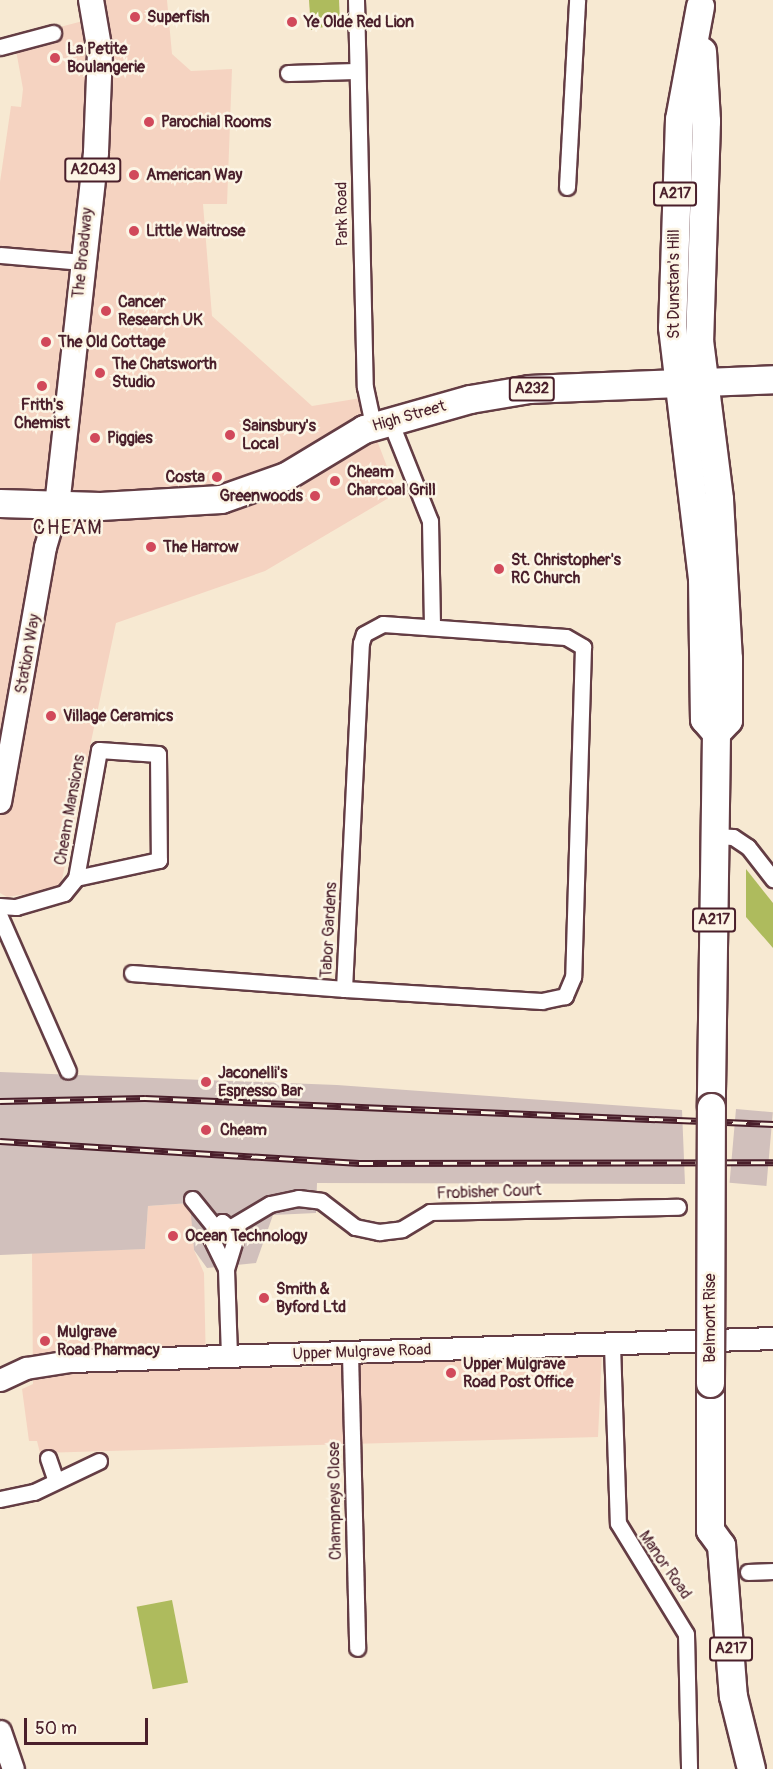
<!DOCTYPE html>
<html>
<head>
<meta charset="utf-8">
<style>
  body { margin:0 }
  #map { position:relative; width:773px; height:1769px; overflow:hidden; background:#f7e9d2; font-family:Pangolin,sans-serif }
  div>[style] { position:absolute }
  [style*='--x'] { left:calc(var(--x)*1px); top:calc(var(--y)*1px); width:calc(var(--w)*1px); rotate:calc(var(--a)*1deg) }
  .built>* { inset:0; background:#f5d3c1 }
  .industrial>* { inset:0; background:#d1c0bc; transform-origin:0 0 }
  .green>* { inset:0; background:#aebb5d; transform-origin:0 0 }
  .roads { filter:drop-shadow(2px 0 #643d44) drop-shadow(-2px 0 #643d44) drop-shadow(0 2px #643d44) drop-shadow(0 -2px #643d44) }
  .street>* { height:15px; margin:-7.5px; padding:0 7.5px; transform-origin:7.5px; border-radius:7.5px; background:#fff }
  .secondary>* { height:21px; margin:-10.5px; padding:0 10.5px; transform-origin:10.5px; border-radius:10.5px; background:#fff }
  .primary>* { height:24px; margin:-12px; padding:0 12px; transform-origin:12px; border-radius:12px; background:#fff }
  .highway>* { height:27px; margin:-13.5px; padding:0 13.5px; transform-origin:13.5px; border-radius:13.5px; background:#fff }
  .rail>* { height:7px; margin-top:-3.5px; transform-origin:0; background:repeating-linear-gradient(90deg,#fcf5e5 0 14px,#4a1f2b 0 28px); box-sizing:border-box; border-block:2px solid #4a1f2b }
  .bridges { filter:drop-shadow(2px 0 #643d44) drop-shadow(-2px 0 #643d44) drop-shadow(0 2px #643d44) drop-shadow(0 -2px #643d44) }
  .highway-bridge>* { height:27px; margin:-13.5px; padding:0 13.5px; transform-origin:13.5px; border-radius:13.5px; background:#fff }
  .dots>* { width:16px; height:16px; translate:-50% -50%; box-sizing:border-box; border:3px solid #fcf5e5; border-radius:50% }
  span { translate:-50% -50%; white-space:nowrap; text-align:center; line-height:1.15; -webkit-text-stroke:5px #fcf5e5; paint-order:stroke }
  .shield-label span { padding:2px 4px; background:#fcf5e5; border:2px solid; border-radius:4px; -webkit-text-stroke-width:0 }
  .shield-label { font-size:15px; color:#4a1f2b; font-weight:700 }
  .poi-label { font-size:16px; color:#4a1f2b; font-weight:700 }
  .left { translate:0 -50%; text-align:left }
  .right { translate:-100% -50%; text-align:right }
  .street-label { font-size:16px; color:#4a1f2b }
  .quarter-label { font-size:20px; color:#4a1f2b; letter-spacing:1.5px }
  .scale { position:absolute; left:24px; top:1718px; width:124px; height:27px; box-sizing:border-box; border:3px solid #4a1f2b; border-top:0; padding-left:8px; font-size:18px; line-height:21px; white-space:nowrap; color:#4a1f2b; -webkit-text-stroke:4px #fcf5e5; paint-order:stroke }
</style>
</head>
<body>
<div id="map">
  <div class="built">
    <div style="clip-path:polygon(105px 0,167px 0,172px 54px,191px 71px,232px 69px,227px 204px,203px 204px,212px 316px,312px 406px,361px 398px,397px 493px,265px 571px,116px 623px,60px 889px,7px 897px,0 893px,0 182px,11px 106px,21px 107px,23px 89px,14px 39px,83px 21px)"></div>
    <div style="clip-path:polygon(191px 1203px,194px 1250px,204px 1273px,206px 1367px,286px 1368px,602px 1351px,598px 1437px,40px 1453px,37px 1441px,29px 1441px,22px 1389px,33px 1384px,32px 1252px,145px 1249px,148px 1206px)"></div>
  </div>
  <div class="industrial">
    <div style="clip-path:polygon(0 1072px,337px 1085px,682px 1110px,685px 1184px,317px 1183px,316px 1213px,273px 1215px,256px 1263px,207px 1268px,194px 1250px,190px 1203px,148px 1206px,145px 1249px,0 1255px)"></div>
    <div style="left:736px;top:1109px;width:37px;height:74px;rotate:5deg"></div>
  </div>
  <div class="green">
    <div style="clip-path:polygon(309px 0,339px 0,340px 23px,311px 30px)"></div>
    <div style="clip-path:polygon(746px 869px,773px 903px,773px 948px,746px 917px)"></div>
    <div style="left:172px;top:1600px;width:84px;height:36px;rotate:79deg"></div>
  </div>
  <div class="roads">
    <div class="street">
      <div style="--x:356;--y:0;--w:387;--a:88.7"></div>
      <div style="--x:365;--y:387;--w:40;--a:78"></div>
      <div style="--x:0;--y:47;--w:55;--a:-14.8"></div>
      <div style="--x:288;--y:73;--w:68;--a:-1.7"></div>
      <div style="--x:567;--y:187;--w:187;--a:-86.9"></div>
      <div style="--x:0;--y:255;--w:81;--a:4.9"></div>
      <div style="--x:390;--y:421;--w:108;--a:68.2"></div>
      <div style="--x:430;--y:521;--w:106;--a:88.9"></div>
      <div style="--x:383;--y:624;--w:183;--a:4.1"></div>
      <div style="--x:566;--y:637;--w:20;--a:30"></div>
      <div style="--x:583;--y:647;--w:330;--a:91.7"></div>
      <div style="--x:573;--y:977;--w:21;--a:113"></div>
      <div style="--x:565;--y:996;--w:24;--a:168"></div>
      <div style="--x:542;--y:1001;--w:198;--a:-176.5"></div>
      <div style="--x:344;--y:989;--w:346;--a:-87.2"></div>
      <div style="--x:361;--y:643;--w:9;--a:-72"></div>
      <div style="--x:364;--y:634;--w:21;--a:-28"></div>
      <div style="--x:715;--y:836;--w:18;--a:3"></div>
      <div style="--x:733;--y:837;--w:18;--a:34"></div>
      <div style="--x:748;--y:847;--w:41;--a:52"></div>
      <div style="--x:0;--y:906;--w:16;--a:4"></div>
      <div style="--x:16;--y:907;--w:50;--a:-16.3"></div>
      <div style="--x:64;--y:893;--w:19;--a:-51"></div>
      <div style="--x:76;--y:878;--w:130;--a:-79.8"></div>
      <div style="--x:99;--y:750;--w:59;--a:3.9"></div>
      <div style="--x:158;--y:754;--w:106;--a:89.5"></div>
      <div style="--x:159;--y:860;--w:85;--a:167.8"></div>
      <div style="--x:0;--y:917;--w:168;--a:66.2"></div>
      <div style="--x:132;--y:973;--w:213;--a:4.3"></div>
      <div style="--x:192;--y:1199;--w:35;--a:51"></div>
      <div style="--x:233;--y:1226;--w:43;--a:-30.7"></div>
      <div style="--x:270;--y:1204;--w:29;--a:-12"></div>
      <div style="--x:298;--y:1198;--w:23;--a:7"></div>
      <div style="--x:321;--y:1201;--w:43;--a:37.4"></div>
      <div style="--x:355;--y:1227;--w:25;--a:12"></div>
      <div style="--x:379;--y:1232;--w:23;--a:-7"></div>
      <div style="--x:402;--y:1229;--w:33;--a:-31"></div>
      <div style="--x:430;--y:1212;--w:248;--a:-1.2"></div>
      <div style="--x:226;--y:1269;--w:37;--a:-73"></div>
      <div style="--x:237;--y:1234;--w:19;--a:-141"></div>
      <div style="--x:222;--y:1222;--w:19;--a:125"></div>
      <div style="--x:211;--y:1238;--w:34;--a:64"></div>
      <div style="--x:226;--y:1269;--w:87;--a:88"></div>
      <div style="--x:612;--y:1345;--w:178;--a:88.1"></div>
      <div style="--x:618;--y:1523;--w:130;--a:58.5"></div>
      <div style="--x:686;--y:1634;--w:135;--a:88.7"></div>
      <div style="--x:350;--y:1353;--w:295;--a:88.6"></div>
      <div style="--x:48;--y:1458;--w:24;--a:71"></div>
      <div style="--x:0;--y:1499;--w:35;--a:-12"></div>
      <div style="--x:34;--y:1492;--w:72;--a:-25.5"></div>
      <div style="--x:748;--y:1572;--w:25;--a:-2"></div>
    </div>
    <div class="secondary">
      <div style="--x:0;--y:802;--w:259;--a:-80"></div>
      <div style="--x:45;--y:547;--w:43;--a:-73.7"></div>
      <div style="--x:0;--y:1380;--w:29;--a:-25"></div>
      <div style="--x:26;--y:1368;--w:45;--a:-9"></div>
      <div style="--x:70;--y:1361;--w:703;--a:-1.87"></div>
      <div style="--x:0;--y:1731;--w:40;--a:71.1"></div>
    </div>
    <div class="primary">
      <div style="--x:57;--y:506;--w:356;--a:-83.7"></div>
      <div style="--x:96;--y:152;--w:100;--a:-87.7"></div>
      <div style="--x:100;--y:52;--w:53;--a:-99.8"></div>
    </div>
    <div class="highway">
      <div style="--x:700;--y:6;--w:115;--a:100.5"></div>
      <div style="--x:679;--y:119;--w:208;--a:91.9"></div>
      <div style="--x:672;--y:327;--w:253;--a:83.2"></div>
      <div style="--x:702;--y:578;--w:141;--a:89.2"></div>
      <div style="--x:704;--y:719;--w:18;--a:49"></div>
      <div style="--x:716;--y:733;--w:374;--a:90.8"></div>
      <div style="--x:702;--y:51;--w:70;--a:86.7"></div>
      <div style="--x:706;--y:121;--w:219;--a:91.8"></div>
      <div style="--x:699;--y:340;--w:160;--a:82.8"></div>
      <div style="--x:719;--y:499;--w:159;--a:86.8"></div>
      <div style="--x:728;--y:658;--w:62;--a:90"></div>
      <div style="--x:728;--y:720;--w:18;--a:133"></div>
      <div style="--x:0;--y:503;--w:100;--a:1.7"></div>
      <div style="--x:100;--y:506;--w:121;--a:-3.3"></div>
      <div style="--x:221;--y:499;--w:69;--a:-19.5"></div>
      <div style="--x:286;--y:476;--w:91;--a:-31.1"></div>
      <div style="--x:364;--y:429;--w:110;--a:-15.8"></div>
      <div style="--x:470;--y:399;--w:60;--a:-9.6"></div>
      <div style="--x:529;--y:389;--w:244;--a:-2.3"></div>
      <div style="--x:710;--y:1383;--w:147;--a:90"></div>
      <div style="--x:710;--y:1530;--w:19;--a:54"></div>
      <div style="--x:721;--y:1545;--w:151;--a:85.5"></div>
      <div style="--x:733;--y:1696;--w:75;--a:76.1"></div>
    </div>
  </div>
  <div class="rail">
    <div style="--x:0;--y:1101;--w:145;--a:-1.2"></div>
    <div style="--x:145;--y:1098;--w:629;--a:2.37"></div>
    <div style="--x:0;--y:1141;--w:360;--a:3.5"></div>
    <div style="--x:359;--y:1163;--w:414;--a:-0.1"></div>
  </div>
  <div class="bridges">
    <div class="highway-bridge">
      <div style="--x:710;--y:1383;--w:276;--a:-89.8"></div>
    </div>
  </div>
  <div class="dots">
    <div style="left:135px;top:17px;background:#d1495b"></div>
    <div style="left:292px;top:22px;background:#d1495b"></div>
    <div style="left:55px;top:58px;background:#d1495b"></div>
    <div style="left:149px;top:122px;background:#d1495b"></div>
    <div style="left:134px;top:175px;background:#d1495b"></div>
    <div style="left:134px;top:231px;background:#d1495b"></div>
    <div style="left:106px;top:311px;background:#d1495b"></div>
    <div style="left:46px;top:342px;background:#d1495b"></div>
    <div style="left:100px;top:373px;background:#d1495b"></div>
    <div style="left:42px;top:386px;background:#d1495b"></div>
    <div style="left:230px;top:435px;background:#d1495b"></div>
    <div style="left:95px;top:438px;background:#d1495b"></div>
    <div style="left:217px;top:477px;background:#d1495b"></div>
    <div style="left:335px;top:481px;background:#d1495b"></div>
    <div style="left:315px;top:496px;background:#d1495b"></div>
    <div style="left:151px;top:547px;background:#d1495b"></div>
    <div style="left:499px;top:569px;background:#d1495b"></div>
    <div style="left:51px;top:716px;background:#d1495b"></div>
    <div style="left:206px;top:1082px;background:#d1495b"></div>
    <div style="left:206px;top:1130px;background:#d1495b"></div>
    <div style="left:173px;top:1236px;background:#d1495b"></div>
    <div style="left:264px;top:1298px;background:#d1495b"></div>
    <div style="left:45px;top:1341px;background:#d1495b"></div>
    <div style="left:451px;top:1373px;background:#d1495b"></div>
  </div>
  <div class="shield-label">
    <span style="left:93px;top:170px">A2043</span>
    <span style="left:675px;top:194px">A217</span>
    <span style="left:532px;top:389px">A232</span>
    <span style="left:714px;top:920px">A217</span>
    <span style="left:731px;top:1649px">A217</span>
  </div>
  <div class="poi-label">
    <span class="left" style="left:147px;top:17px">Superfish</span>
    <span class="left" style="left:304px;top:22px">Ye Olde Red Lion</span>
    <span class="left" style="left:67px;top:58px">La Petite<br>Boulangerie</span>
    <span class="left" style="left:161px;top:122px">Parochial Rooms</span>
    <span class="left" style="left:146px;top:175px">American Way</span>
    <span class="left" style="left:146px;top:231px">Little Waitrose</span>
    <span class="left" style="left:118px;top:311px">Cancer<br>Research UK</span>
    <span class="left" style="left:58px;top:342px">The Old Cottage</span>
    <span class="left" style="left:112px;top:373px">The Chatsworth<br>Studio</span>
    <span style="left:42px;top:414px">Frith's<br>Chemist</span>
    <span class="left" style="left:242px;top:435px">Sainsbury's<br>Local</span>
    <span class="left" style="left:107px;top:438px">Piggies</span>
    <span class="left" style="left:347px;top:481px">Cheam<br>Charcoal Grill</span>
    <span class="right" style="left:205px;top:477px">Costa</span>
    <span class="right" style="left:303px;top:496px">Greenwoods</span>
    <span class="left" style="left:163px;top:547px">The Harrow</span>
    <span class="left" style="left:511px;top:569px">St. Christopher's<br>RC Church</span>
    <span class="left" style="left:63px;top:716px">Village Ceramics</span>
    <span class="left" style="left:218px;top:1082px">Jaconelli's<br>Espresso Bar</span>
    <span class="left" style="left:220px;top:1130px">Cheam</span>
    <span class="left" style="left:185px;top:1236px">Ocean Technology</span>
    <span class="left" style="left:276px;top:1298px">Smith &amp;<br>Byford Ltd</span>
    <span class="left" style="left:57px;top:1341px">Mulgrave<br>Road Pharmacy</span>
    <span class="left" style="left:463px;top:1373px">Upper Mulgrave<br>Road Post Office</span>
  </div>
  <div class="street-label">
    <span style="left:342px;top:214px;rotate:-91deg">Park Road</span>
    <span style="left:83px;top:253px;rotate:-84deg">The Broadway</span>
    <span style="left:674px;top:284px;rotate:-90deg">St Dunstan's Hill</span>
    <span style="left:409px;top:416px;rotate:-16deg">High Street</span>
    <span style="left:28px;top:654px;rotate:-80deg">Station Way</span>
    <span style="left:70px;top:810px;rotate:-80deg">Cheam Mansions</span>
    <span style="left:329px;top:930px;rotate:-87deg">Tabor Gardens</span>
    <span style="left:489px;top:1192px;rotate:-2deg">Frobisher Court</span>
    <span style="left:710px;top:1318px;rotate:-90deg">Belmont Rise</span>
    <span style="left:362px;top:1352px;rotate:-2deg">Upper Mulgrave Road</span>
    <span style="left:335px;top:1501px;rotate:-91deg">Champneys Close</span>
    <span style="left:665px;top:1565px;rotate:55deg">Manor Road</span>
  </div>
  <div class="quarter-label">
    <span style="left:68px;top:527px">CHEAM</span>
  </div>
  <div class="scale">50 m</div>
</div>
</body>
</html>
